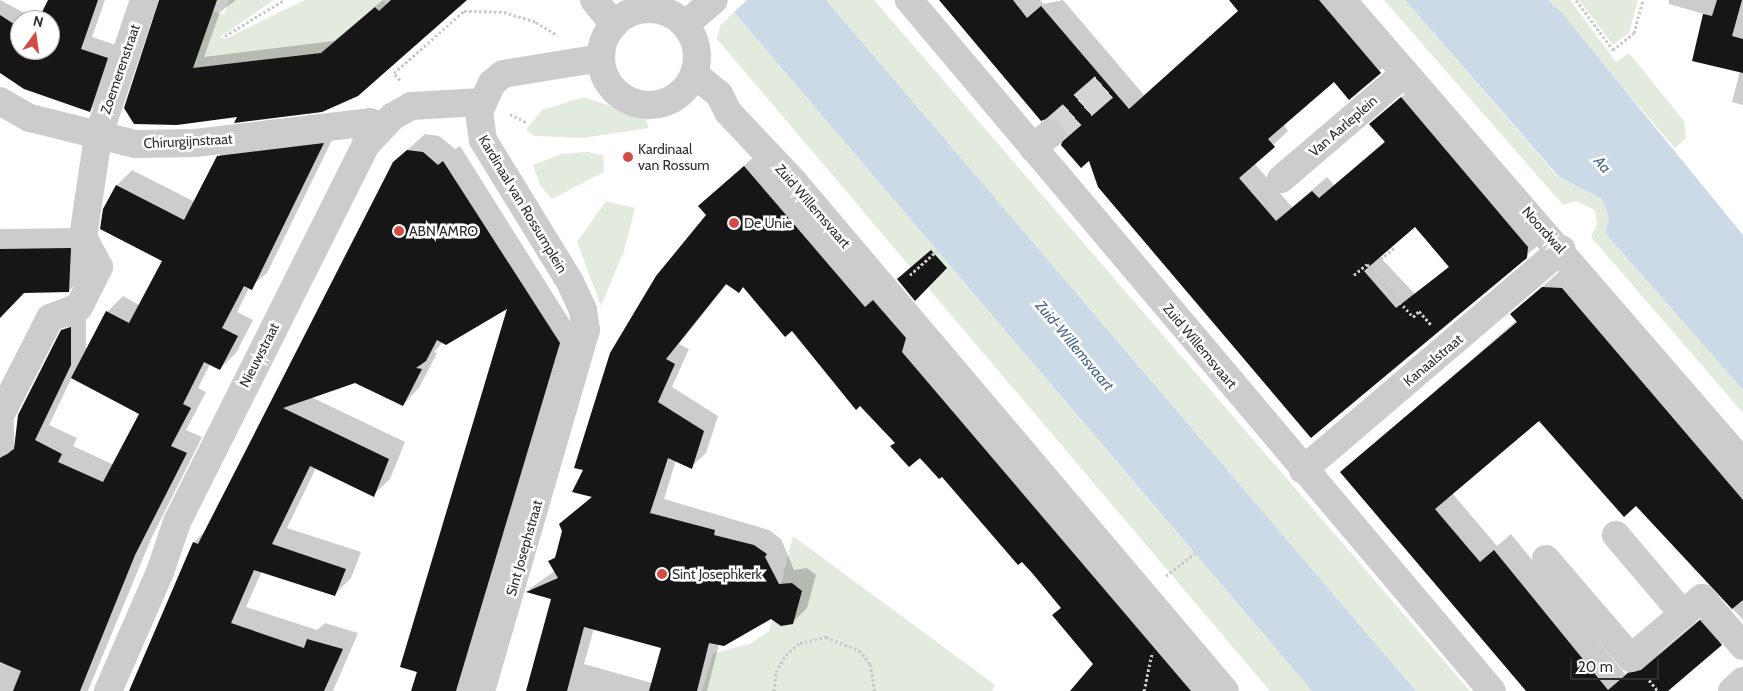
<!DOCTYPE html>
<html>
<head>
<meta charset="utf-8">
<style>
  body { margin:0 }
  #map { position:relative; width:1743px; height:691px; overflow:hidden; background:#fff; font-family:Cabin,sans-serif }
  div>[style] { position:absolute }
  [style*='--x'] { left:calc(var(--x)*1px); top:calc(var(--y)*1px); width:calc(var(--w)*1px); rotate:calc(var(--a)*1deg) }
  .green>* { inset:0; background:#e3eade }
  .water>* { inset:0; background:#ccdae8 }
  .shadow>* { inset:0; background:#0003 }
  .building>* { inset:0; background:#161616 }
  .minor-tunnel>* { height:28px; margin-top:-14px; transform-origin:0; background:repeating-linear-gradient(90deg,#d5d5d5 0 28px,transparent 0 42px) }
  .path>* { height:3px; margin-top:-1.5px; transform-origin:0; background:repeating-linear-gradient(90deg,#c9c9c9 0 2.5px,transparent 0 5px) }
  .minor>* { height:28px; margin:-14px; padding:0 14px; transform-origin:14px; border-radius:14px; background:#ccc }
  .minor>.ring { margin:-14px; padding:0; box-sizing:content-box; background:none; border:28px solid #ccc; border-radius:50% }
  .dots>* { width:14px; height:14px; translate:-50% -50%; box-sizing:border-box; border:2px solid #fff; border-radius:50% }
  span { translate:-50% -50%; white-space:nowrap; text-align:center; line-height:1.15; -webkit-text-stroke:5px #fff; paint-order:stroke }
  .street-label { font-size:14px; color:#2f2f2f }
  .poi-label { font-size:14px; color:#2f2f2f }
  .left { translate:0 -50%; text-align:left }
  .water-label { font-size:15px; color:#456688; font-style:italic }
  .north { position:absolute; left:10px; top:10px; width:50px; height:50px; box-sizing:border-box; background:#fff; border:1px solid #acacac; border-radius:50%; rotate:14deg; font-size:14px; font-weight:700; line-height:20px; text-align:center; color:#2f2f2f }
  .north::after { content:''; display:block; margin:auto; width:18px; height:22px; background:#d24b44; clip-path:polygon(50% 0,100% 100%,50% 72%,0 100%) }
  .scale { position:absolute; left:1570px; top:658px; width:89px; height:22px; box-sizing:border-box; border:2px solid #2f2f2f; border-top:0; padding-left:6px; font-size:15px; line-height:18px; white-space:nowrap; color:#2f2f2f; -webkit-text-stroke:4px #fff; paint-order:stroke }
</style>
</head>
<body>
<div id="map">
  <div class="green">
    <div style="clip-path:polygon(229px 0,274px 0,220px 37px,225px 39px,305px 0,383px 0,386px 4px,379px 11px,375px 7px,336px 40px,339px 45px,304px 60px,303px 55px,179px 70px,213px 11px,224px 15px)"></div>
    <div style="clip-path:polygon(826px 0,874px 0,1470px 691px,1416px 691px)"></div>
    <div style="clip-path:polygon(1384px 0,1405px 0,1558px 177px,1602px 199px,1609px 218px,1605px 233px,1743px 390px,1743px 413px,1591px 237px,1597px 224px,1595px 210px,1576px 201px,1563px 205px)"></div>
    <div style="clip-path:polygon(1547px 0,1570px 0,1616px 62px,1629px 53px,1684px 121px,1686px 138px,1675px 148px)"></div>
    <div style="clip-path:polygon(1579px 0,1638px 0,1629px 33px,1613px 45px)"></div>
    <div style="clip-path:polygon(734px 12px,1149px 500px,1312px 691px,1270px 691px,717px 39px,720px 26px)"></div>
    <div style="clip-path:polygon(584px 97px,645px 118px,649px 128px,583px 138px,534px 136px,526px 130px,542px 110px)"></div>
    <div style="clip-path:polygon(587px 152px,603px 155px,604px 172px,552px 199px,540px 185px,533px 165px,561px 154px)"></div>
    <div style="clip-path:polygon(606px 201px,635px 208px,624px 251px,601px 306px,577px 242px)"></div>
    <div style="clip-path:polygon(793px 536px,995px 685px,992px 691px,702px 691px,713px 653px,750px 644px,769px 631px)"></div>
  </div>
  <div class="water">
    <div style="clip-path:polygon(747px 0,826px 0,1416px 691px,1312px 691px,734px 12px)"></div>
    <div style="clip-path:polygon(1405px 0,1547px 0,1561px 12px,1743px 235px,1743px 390px,1605px 233px,1609px 218px,1602px 199px,1559px 177px)"></div>
  </div>
  <div class="shadow">
    <div style="clip-path:polygon(0 0,38px 20px,20px 20px,20px 50px,50px 50px,50px 20px,40px 20px,49px 0,105px 0,92px 37px,119px 46px,102px 98px,90px 110px,0 72px)"></div>
    <div style="clip-path:polygon(161px 0,236px 0,220px 12px,204px 57px,334px 41px,383px 0,466px 0,239px 116px,177px 123px)"></div>
    <div style="clip-path:polygon(evenodd,940px 0,1040px 0,1043px 4px,1063px 0,1144px 95px,1239px 10px,1230px 0,1346px 0,1395px 57px,1349px 98px,1334px 81px,1283px 124px,1288px 131px,1254px 163px,1292px 207px,1327px 177px,1334px 185px,1385px 141px,1371px 124px,1417px 83px,1542px 242px,1311px 437px,1064px 122px,940px 0,1415px 225px,1450px 265px,1416px 295px,1379px 256px,1415px 225px)"></div>
    <div style="clip-path:polygon(1669px 0,1743px 0,1743px 105px,1732px 102px,1740px 71px,1693px 60px,1704px 14px,1669px 4px)"></div>
    <div style="clip-path:polygon(evenodd,338px 128px,267px 273px,249px 288px,237px 312px,253px 320px,236px 353px,220px 369px,210px 364px,198px 388px,206px 392px,186px 430px,202px 437px,151px 539px,88px 691px,0 691px,0 452px,5px 454px,16px 443px,62px 331px,86px 312px,86px 352px,107px 312px,123px 296px,139px 305px,163px 260px,104px 209px,117px 185px,132px 170px,195px 202px,218px 157px,234px 141px,338px 128px,72px 377px,140px 413px,114px 465px,73px 446px,77px 438px,49px 425px,72px 377px)"></div>
    <div style="clip-path:polygon(425px 134px,439px 136px,455px 149px,460px 146px,575px 329px,467px 691px,412px 691px,509px 306px,443px 342px,434px 352px,437px 353px,419px 388px,403px 405px,356px 382px,311px 397px,405px 442px,390px 479px,373px 495px,316px 468px,287px 528px,361px 552px,351px 578px,334px 595px,262px 571px,246px 607px,317px 630px,325px 623px,358px 633px,333px 691px,130px 691px,194px 542px,207px 529px,394px 162px)"></div>
    <div style="clip-path:polygon(evenodd,759px 152px,1218px 691px,1087px 691px,1095px 664px,1053px 615px,1062px 607px,1034px 574px,942px 475px,896px 443px,792px 330px,744px 286px,739px 292px,728px 283px,679px 344px,689px 349px,672px 387px,718px 416px,706px 453px,691px 467px,676px 460px,664px 499px,769px 530px,781px 539px,794px 570px,807px 568px,816px 575px,807px 608px,792px 623px,771px 617px,719px 644px,707px 691px,527px 691px,552px 598px,529px 589px,555px 571px,550px 561px,558px 553px,564px 531px,561px 524px,592px 496px,708px 215px,700px 206px,759px 152px,594px 628px,662px 647px,652px 683px,584px 664px,594px 628px)"></div>
    <div style="clip-path:polygon(91px 228px,89px 270px,69px 291px,24px 291px,0 317px,0 229px)"></div>
    <div style="clip-path:polygon(1560px 271px,1743px 461px,1743px 620px,1636px 504px,1539px 419px,1452px 493px,1497px 546px,1511px 534px,1625px 674px,1646px 656px,1659px 653px,1718px 604px,1738px 628px,1668px 691px,1527px 691px,1341px 473px,1517px 320px,1512px 314px)"></div>
  </div>
  <div class="building">
    <div style="clip-path:polygon(48px 0,98px 0,81px 49px,108px 58px,90px 112px,24px 89px,0 73px,0 15px,20px 28px,20px 50px,50px 50px,50px 20px,38px 20px)"></div>
    <div style="clip-path:polygon(159px 0,217px 0,193px 68px,321px 53px,375px 7px,379px 11px,391px 0,467px 0,358px 96px,322px 112px,234px 123px,237px 117px,177px 125px,134px 124px,124px 108px)"></div>
    <div style="clip-path:polygon(evenodd,939px 0,1013px 0,1027px 18px,1041px 6px,1129px 109px,1238px 11px,1229px 0,1319px 0,1381px 73px,1349px 100px,1334px 82px,1268px 139px,1275px 147px,1239px 178px,1276px 221px,1312px 191px,1319px 198px,1385px 142px,1369px 124px,1401px 97px,1528px 247px,1527px 258px,1311px 438px,1098px 187px,1089px 161px,1081px 168px,1061px 145px,1066px 131px,1063px 123px,1049px 118px,1041px 121px,939px 0,1415px 227px,1449px 267px,1396px 308px,1364px 271px,1415px 227px)"></div>
    <div style="clip-path:polygon(1717px 0,1742px 0,1732px 36px,1743px 39px,1743px 73px,1692px 61px,1703px 14px,1712px 16px)"></div>
    <div style="clip-path:polygon(324px 143px,252px 290px,244px 286px,222px 328px,238px 336px,220px 370px,204px 362px,183px 404px,191px 408px,171px 446px,187px 453px,135px 555px,80px 691px,13px 691px,21px 671px,0 662px,0 458px,14px 449px,18px 415px,61px 330px,71px 327px,71px 365px,35px 440px,62px 454px,58px 462px,103px 482px,139px 414px,71px 378px,106px 311px,129px 323px,162px 261px,100px 229px,103px 209px,116px 185px,184px 220px,217px 156px)"></div>
    <div style="clip-path:polygon(407px 150px,423px 152px,438px 165px,443px 161px,560px 343px,456px 691px,411px 691px,417px 672px,400px 667px,507px 309px,446px 345px,437px 340px,426px 361px,416px 368px,422px 369px,403px 406px,355px 383px,283px 408px,389px 459px,374px 497px,310px 466px,272px 544px,346px 569px,335px 596px,254px 570px,231px 623px,304px 648px,307px 639px,343px 649px,324px 691px,129px 691px,193px 542px,198px 544px,393px 162px)"></div>
    <div style="clip-path:polygon(744px 166px,865px 307px,873px 300px,906px 338px,902px 352px,1191px 691px,1070px 691px,1093px 664px,1052px 615px,1061px 608px,1033px 574px,1022px 562px,1018px 565px,942px 477px,939px 479px,920px 458px,909px 467px,890px 446px,895px 443px,860px 406px,856px 410px,792px 331px,785px 337px,743px 287px,739px 293px,726px 284px,666px 359px,675px 364px,658px 402px,704px 431px,692px 469px,668px 458px,650px 513px,715px 530px,714px 535px,754px 545px,767px 554px,765px 557px,779px 584px,792px 583px,802px 591px,793px 624px,781px 626px,771px 619px,724px 646px,709px 643px,697px 691px,649px 691px,661px 648px,584px 627px,567px 691px,526px 691px,551px 599px,526px 592px,558px 578px,548px 561px,555px 558px,562px 531px,559px 524px,592px 497px,572px 492px,583px 470px,574px 468px,610px 353px,656px 276px,706px 215px,698px 206px)"></div>
    <div style="clip-path:polygon(71px 248px,69px 292px,24px 293px,0 318px,0 249px)"></div>
    <div style="clip-path:polygon(931px 250px,947px 268px,915px 301px,897px 279px)"></div>
    <div style="clip-path:polygon(1542px 287px,1562px 288px,1743px 500px,1743px 600px,1732px 609px,1636px 506px,1624px 517px,1539px 421px,1435px 509px,1480px 562px,1494px 550px,1608px 690px,1628px 673px,1641px 670px,1700px 620px,1722px 645px,1668px 691px,1526px 691px,1340px 472px,1517px 322px,1510px 314px)"></div>
  </div>
  <div class="minor-tunnel">
    <div style="--x:1051;--y:133;--w:72;--a:-41"></div>
  </div>
  <div class="path">
    <div style="--x:1576;--y:0;--w:62;--a:53.5"></div>
    <div style="--x:1613;--y:50;--w:27;--a:-39"></div>
    <div style="--x:1634;--y:33;--w:34;--a:-75"></div>
    <div style="--x:225;--y:36;--w:69;--a:-31.4"></div>
    <div style="--x:400;--y:80;--w:9;--a:-131"></div>
    <div style="--x:394;--y:73;--w:94;--a:-41.5"></div>
    <div style="--x:464;--y:11;--w:40;--a:1.4"></div>
    <div style="--x:504;--y:12;--w:34;--a:17"></div>
    <div style="--x:536;--y:22;--w:25;--a:32"></div>
    <div style="--x:510;--y:114;--w:18;--a:27"></div>
    <div style="--x:1394;--y:248;--w:31;--a:140"></div>
    <div style="--x:1370;--y:268;--w:65;--a:48.7"></div>
    <div style="--x:1413;--y:317;--w:8;--a:-45"></div>
    <div style="--x:1419;--y:311;--w:18;--a:49"></div>
    <div style="--x:910;--y:275;--w:36;--a:-42"></div>
    <div style="--x:1354;--y:275;--w:17;--a:-40"></div>
    <div style="--x:1367;--y:264;--w:5;--a:53"></div>
    <div style="--x:1166;--y:576;--w:37;--a:-38"></div>
    <div style="--x:1649;--y:680;--w:14;--a:51"></div>
    <div style="--x:774;--y:691;--w:19;--a:-84"></div>
    <div style="--x:776;--y:672;--w:20;--a:-60"></div>
    <div style="--x:786;--y:655;--w:18;--a:-41"></div>
    <div style="--x:800;--y:643;--w:27;--a:-13"></div>
    <div style="--x:826;--y:637;--w:35;--a:22"></div>
    <div style="--x:859;--y:650;--w:18;--a:52"></div>
    <div style="--x:870;--y:664;--w:27;--a:80"></div>
    <div style="--x:1144;--y:691;--w:40;--a:-78"></div>
  </div>
  <div class="minor">
    <div style="--x:594;--y:0;--w:32;--a:51"></div>
    <div style="--x:909;--y:0;--w:904;--a:49.85"></div>
    <div style="--x:1342;--y:0;--w:613;--a:49.1"></div>
    <div class="ring" style="left:601px;top:9px;width:68px;height:68px"></div>
    <div style="--x:685;--y:25;--w:38;--a:-41"></div>
    <div style="--x:694;--y:74;--w:32;--a:39"></div>
    <div style="--x:719;--y:94;--w:20;--a:63"></div>
    <div style="--x:728;--y:112;--w:95;--a:46.7"></div>
    <div style="--x:793;--y:181;--w:668;--a:49.73"></div>
    <div style="--x:0;--y:101;--w:34;--a:30"></div>
    <div style="--x:30;--y:118;--w:108;--a:13.9"></div>
    <div style="--x:135;--y:144;--w:60;--a:-1"></div>
    <div style="--x:195;--y:143;--w:176;--a:-6.8"></div>
    <div style="--x:370;--y:122;--w:13;--a:18"></div>
    <div style="--x:1033;--y:148;--w:23;--a:-40"></div>
    <div style="--x:1281;--y:179;--w:163;--a:-40.5"></div>
    <div style="--x:0;--y:416;--w:110;--a:-63"></div>
    <div style="--x:50;--y:318;--w:31;--a:-21"></div>
    <div style="--x:79;--y:307;--w:45;--a:-63.4"></div>
    <div style="--x:99;--y:267;--w:34;--a:-118"></div>
    <div style="--x:83;--y:237;--w:101;--a:-81.5"></div>
    <div style="--x:98;--y:137;--w:145;--a:-71.4"></div>
    <div style="--x:0;--y:425;--w:17;--a:90"></div>
    <div style="--x:1303;--y:470;--w:340;--a:-40.5"></div>
    <div style="--x:1616;--y:535;--w:104;--a:49.7"></div>
    <div style="--x:1546;--y:559;--w:130;--a:49.4"></div>
    <div style="--x:1631;--y:658;--w:93;--a:-40.2"></div>
    <div style="--x:1702;--y:598;--w:63;--a:49.5"></div>
    <div style="--x:108;--y:691;--w:130;--a:-66.4"></div>
    <div style="--x:160;--y:572;--w:53;--a:-71.2"></div>
    <div style="--x:177;--y:522;--w:420;--a:-63.4"></div>
    <div style="--x:365;--y:146;--w:40;--a:-47"></div>
    <div style="--x:392;--y:117;--w:22;--a:-30"></div>
    <div style="--x:411;--y:106;--w:71;--a:-3.2"></div>
    <div style="--x:481;--y:691;--w:376;--a:-73.8"></div>
    <div style="--x:586;--y:330;--w:20;--a:-99"></div>
    <div style="--x:583;--y:310;--w:31;--a:-115"></div>
    <div style="--x:570;--y:282;--w:167;--a:-121.5"></div>
    <div style="--x:483;--y:140;--w:28;--a:-98"></div>
    <div style="--x:479;--y:112;--w:32;--a:-66"></div>
    <div style="--x:492;--y:83;--w:14;--a:-39"></div>
    <div style="--x:503;--y:74;--w:99;--a:-9.3"></div>
    <div style="--x:1732;--y:691;--w:15;--a:-42"></div>
  </div>
  <div class="dots">
    <div style="left:628px;top:157px;background:#d24b44"></div>
    <div style="left:734px;top:223px;background:#d24b44"></div>
    <div style="left:399px;top:231px;background:#d24b44"></div>
    <div style="left:662px;top:574px;background:#d24b44"></div>
  </div>
  <div class="street-label">
    <span style="left:120px;top:69px;rotate:-71deg">Zoemerenstraat</span>
    <span style="left:1343px;top:126px;rotate:-41deg">Van Aarleplein</span>
    <span style="left:188px;top:141px;rotate:-3deg">Chirurgijnstraat</span>
    <span style="left:523px;top:204px;rotate:59deg">Kardinaal van Rossumplein</span>
    <span style="left:813px;top:206px;rotate:49deg">Zuid Willemsvaart</span>
    <span style="left:1544px;top:230px;rotate:48deg">Noordwal</span>
    <span style="left:1200px;top:346px;rotate:50deg">Zuid Willemsvaart</span>
    <span style="left:259px;top:355px;rotate:-63deg">Nieuwstraat</span>
    <span style="left:1433px;top:360px;rotate:-40deg">Kanaalstraat</span>
    <span style="left:524px;top:548px;rotate:-74deg">Sint Josephstraat</span>
  </div>
  <div class="poi-label">
    <span class="left" style="left:638px;top:157px">Kardinaal<br>van Rossum</span>
    <span class="left" style="left:744px;top:223px">De Unie</span>
    <span class="left" style="left:409px;top:231px">ABN AMRO</span>
    <span class="left" style="left:672px;top:574px">Sint Josephkerk</span>
  </div>
  <div class="water-label">
    <span style="left:1602px;top:165px;rotate:49deg">Aa</span>
    <span style="left:1074px;top:346px;rotate:50deg">Zuid-Willemsvaart</span>
  </div>
  <div class="north">N</div>
  <div class="scale">20 m</div>
</div>
</body>
</html>
